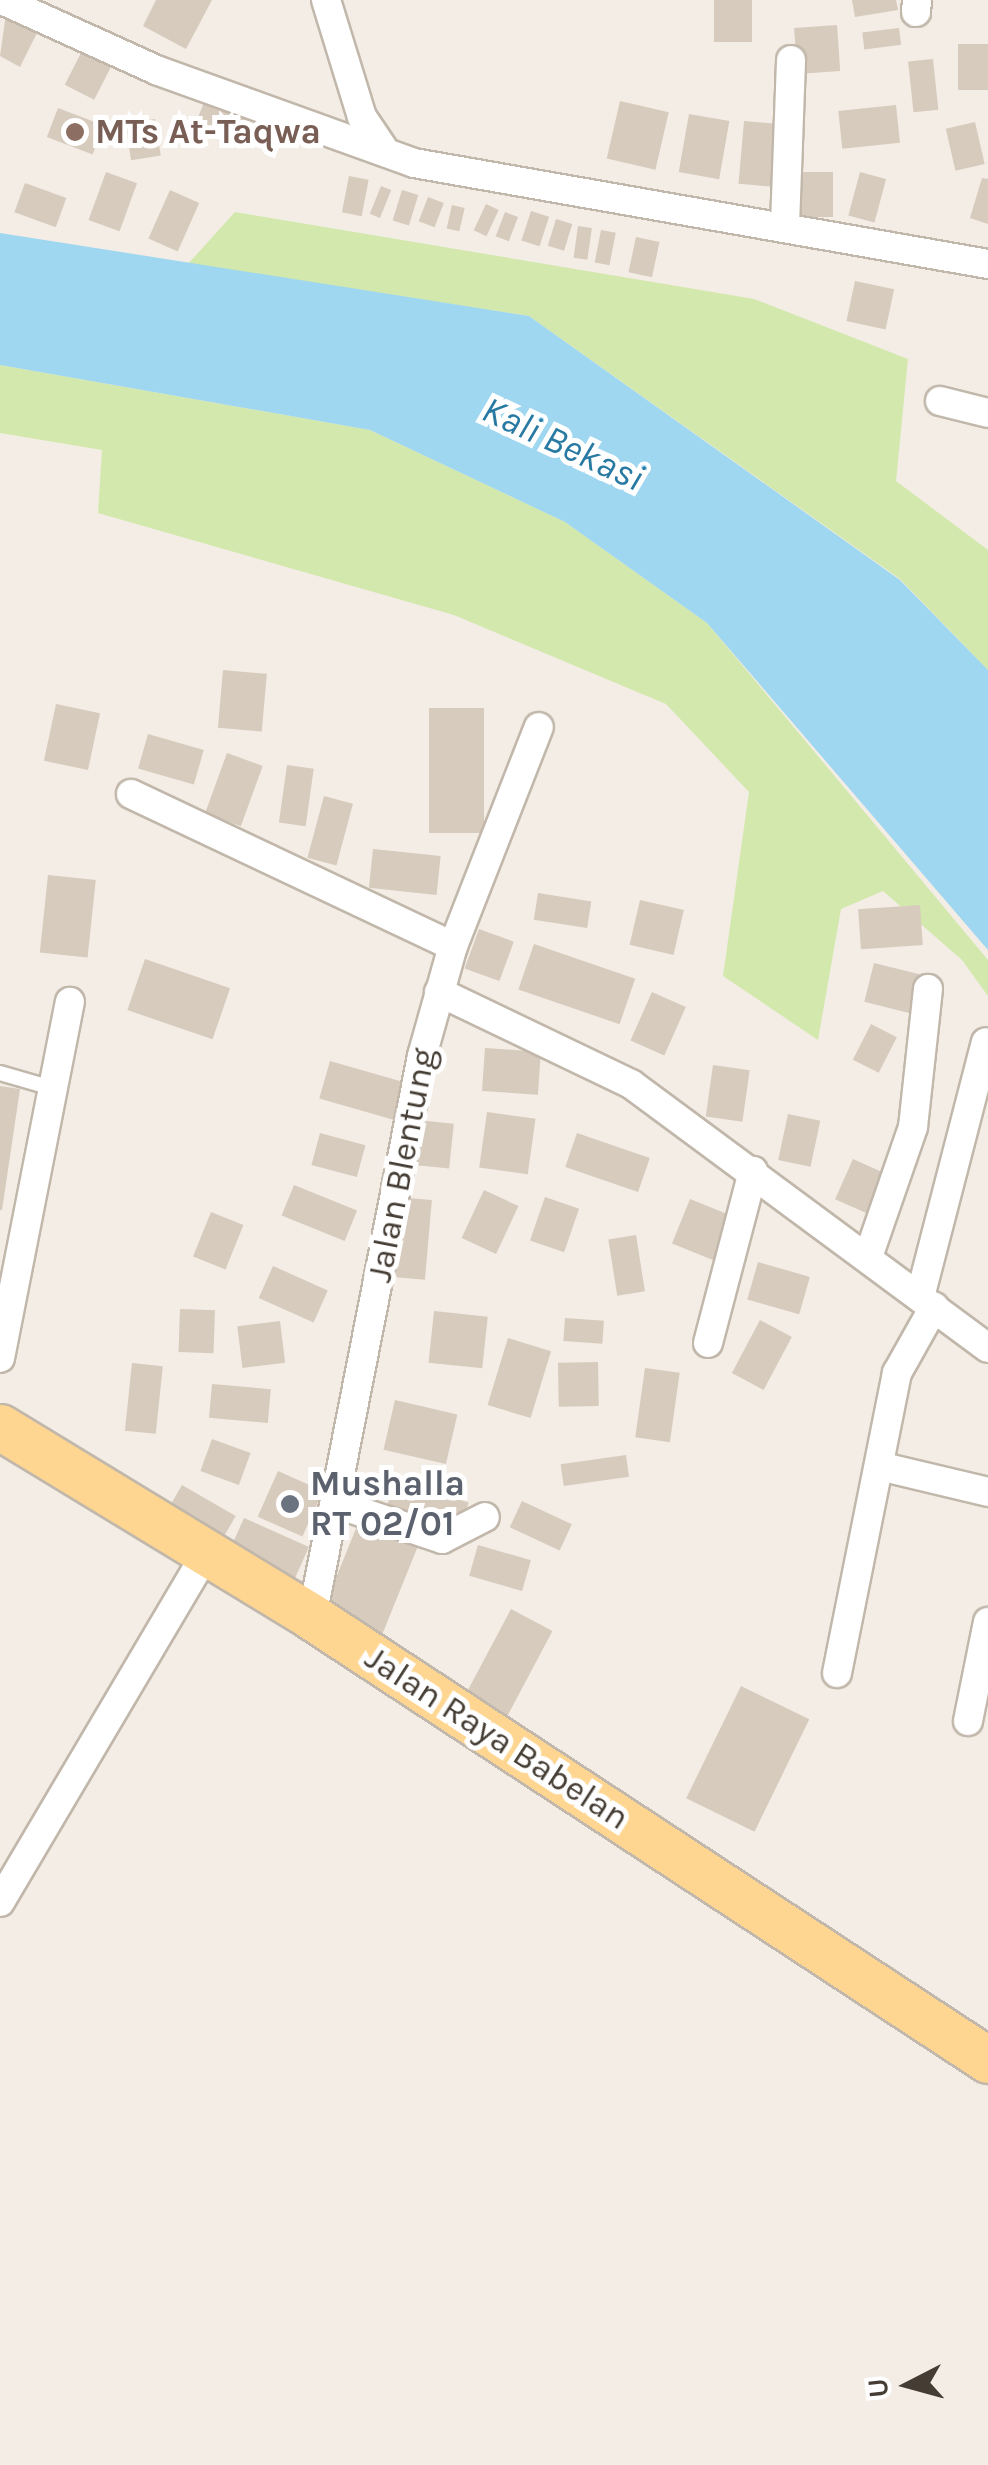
<!DOCTYPE html>
<html>
<head>
<meta charset="utf-8">
<style>
  body { margin:0 }
  #map { position:relative; width:988px; height:2465px; overflow:hidden; background:#f3ede5; font-family:Karla,sans-serif }
  div>[style] { position:absolute }
  [style*='--x'] { left:calc(var(--x)*1px); top:calc(var(--y)*1px); width:calc(var(--w)*1px); rotate:calc(var(--a)*1deg) }
  .green>* { inset:0; background:#d2e8ac }
  .water>* { inset:0; background:#9fd7f1 }
  .building>* { inset:0; background:#d7cbbd; transform-origin:0 0 }
  .roads { filter:drop-shadow(2px 0 #c1b7aa) drop-shadow(-2px 0 #c1b7aa) drop-shadow(0 2px #c1b7aa) drop-shadow(0 -2px #c1b7aa) }
  .service>* { height:14px; margin:-7px; padding:0 7px; transform-origin:7px; border-radius:7px; background:#fff }
  .minor>* { height:28px; margin:-14px; padding:0 14px; transform-origin:14px; border-radius:14px; background:#fff }
  .primary>* { height:45px; margin:-22.5px; padding:0 22.5px; transform-origin:22.5px; border-radius:22.5px; background:#ffd691 }
  .dots>* { width:28px; height:28px; translate:-50% -50%; box-sizing:border-box; border:5px solid #fff; border-radius:50% }
  span { translate:-50% -50%; white-space:nowrap; text-align:center; line-height:1.15; -webkit-text-stroke:10px #fff; paint-order:stroke }
  .education-label { font-size:35px; color:#785e54; font-weight:700 }
  .left { translate:0 -50%; text-align:left }
  .street-label { font-size:35px; color:#453d34 }
  .worship-label { font-size:35px; color:#5b616d; font-weight:700 }
  .water-label { font-size:38px; color:#297aa2; font-style:italic }
  .north { position:absolute; left:858px; top:2335px; width:100px; height:100px; -webkit-text-stroke:8px #fff; paint-order:stroke; rotate:264deg; font-size:28px; font-weight:700; line-height:40px; text-align:center; color:#453d34 }
  .north::after { content:''; display:block; margin:auto; width:35px; height:45px; background:#453d34; clip-path:polygon(50% 0,100% 100%,50% 72%,0 100%) }
</style>
</head>
<body>
<div id="map">
  <div class="green">
    <div style="clip-path:polygon(235px 212px,754px 299px,908px 359px,896px 481px,988px 550px,988px 670px,900px 579px,529px 316px,188px 264px)"></div>
    <div style="clip-path:polygon(0 365px,370px 430px,565px 522px,707px 623px,988px 960px,988px 996px,962px 960px,883px 891px,841px 909px,818px 1040px,723px 976px,749px 792px,666px 704px,454px 615px,98px 513px,102px 450px,0 433px)"></div>
  </div>
  <div class="water">
    <div style="clip-path:polygon(0 233px,529px 316px,900px 580px,988px 670px,988px 950px,707px 623px,565px 522px,370px 430px,0 365px)"></div>
  </div>
  <div class="building">
    <div style="clip-path:polygon(156px 0,212px 0,186px 49px,143px 26px)"></div>
    <div style="left:714px;top:0;width:38px;height:42px"></div>
    <div style="clip-path:polygon(852px 0,896px 0,898px 10px,855px 17px)"></div>
    <div style="clip-path:polygon(6px 14px,38px 31px,20px 67px,0 56px)"></div>
    <div style="left:837px;top:25px;width:46px;height:43px;rotate:86deg"></div>
    <div style="left:899px;top:28px;width:17px;height:37px;rotate:83deg"></div>
    <div style="left:988px;top:44px;width:46px;height:30px;rotate:90deg"></div>
    <div style="left:82px;top:51px;width:33px;height:38px;rotate:27deg"></div>
    <div style="left:933px;top:59px;width:51px;height:25px;rotate:84deg"></div>
    <div style="left:205px;top:100px;width:48px;height:28px;rotate:22deg"></div>
    <div style="left:620px;top:101px;width:50px;height:59px;rotate:13deg"></div>
    <div style="left:896px;top:105px;width:38px;height:58px;rotate:84deg"></div>
    <div style="left:58px;top:108px;width:49px;height:31px;rotate:21deg"></div>
    <div style="left:689px;top:114px;width:41px;height:59px;rotate:10deg"></div>
    <div style="left:155px;top:119px;width:37px;height:30px;rotate:81deg"></div>
    <div style="left:744px;top:121px;width:37px;height:63px;rotate:5deg"></div>
    <div style="left:975px;top:122px;width:43px;height:30px;rotate:77deg"></div>
    <div style="left:106px;top:172px;width:33px;height:51px;rotate:20deg"></div>
    <div style="left:795px;top:172px;width:38px;height:45px"></div>
    <div style="left:860px;top:172px;width:27px;height:45px;rotate:15deg"></div>
    <div style="left:349px;top:176px;width:20px;height:37px;rotate:11deg"></div>
    <div style="clip-path:polygon(982px 178px,988px 179px,988px 224px,970px 218px)"></div>
    <div style="left:25px;top:183px;width:44px;height:31px;rotate:20deg"></div>
    <div style="left:381px;top:186px;width:11px;height:30px;rotate:22deg"></div>
    <div style="left:170px;top:190px;width:32px;height:53px;rotate:24deg"></div>
    <div style="left:402px;top:190px;width:17px;height:32px;rotate:17deg"></div>
    <div style="left:428px;top:197px;width:17px;height:26px;rotate:21deg"></div>
    <div style="left:486px;top:204px;width:14px;height:29px;rotate:25deg"></div>
    <div style="left:452px;top:205px;width:13px;height:24px;rotate:13deg"></div>
    <div style="left:531px;top:211px;width:19px;height:31px;rotate:18deg"></div>
    <div style="left:505px;top:212px;width:14px;height:26px;rotate:21deg"></div>
    <div style="left:556px;top:219px;width:17px;height:28px;rotate:17deg"></div>
    <div style="left:578px;top:226px;width:14px;height:32px;rotate:8deg"></div>
    <div style="left:601px;top:230px;width:15px;height:33px;rotate:11deg"></div>
    <div style="left:636px;top:237px;width:24px;height:36px;rotate:12deg"></div>
    <div style="left:855px;top:281px;width:40px;height:41px;rotate:12deg"></div>
    <div style="left:223px;top:670px;width:44px;height:58px;rotate:5deg"></div>
    <div style="left:56px;top:704px;width:45px;height:58px;rotate:12deg"></div>
    <div style="left:429px;top:708px;width:55px;height:125px"></div>
    <div style="left:148px;top:734px;width:58px;height:36px;rotate:16deg"></div>
    <div style="left:227px;top:753px;width:38px;height:64px;rotate:20deg"></div>
    <div style="left:287px;top:765px;width:27px;height:58px;rotate:8deg"></div>
    <div style="left:324px;top:796px;width:30px;height:64px;rotate:15deg"></div>
    <div style="left:373px;top:849px;width:68px;height:39px;rotate:6deg"></div>
    <div style="left:48px;top:875px;width:48px;height:78px;rotate:6deg"></div>
    <div style="left:538px;top:893px;width:54px;height:27px;rotate:9deg"></div>
    <div style="left:640px;top:900px;width:45px;height:46px;rotate:13deg"></div>
    <div style="left:920px;top:905px;width:40px;height:62px;rotate:86deg"></div>
    <div style="left:479px;top:929px;width:37px;height:42px;rotate:20deg"></div>
    <div style="left:534px;top:944px;width:107px;height:48px;rotate:19deg"></div>
    <div style="left:145px;top:959px;width:90px;height:54px;rotate:19deg"></div>
    <div style="left:874px;top:963px;width:49px;height:40px;rotate:14deg"></div>
    <div style="left:652px;top:992px;width:37px;height:53px;rotate:24deg"></div>
    <div style="left:871px;top:1024px;width:29px;height:40px;rotate:27deg"></div>
    <div style="left:485px;top:1048px;width:56px;height:43px;rotate:4deg"></div>
    <div style="left:330px;top:1061px;width:79px;height:39px;rotate:16deg"></div>
    <div style="left:713px;top:1065px;width:37px;height:52px;rotate:8deg"></div>
    <div style="clip-path:polygon(0 1086px,20px 1089px,2px 1210px,0 1210px)"></div>
    <div style="left:487px;top:1112px;width:49px;height:56px;rotate:8deg"></div>
    <div style="left:788px;top:1114px;width:33px;height:47px;rotate:12deg"></div>
    <div style="left:417px;top:1120px;width:37px;height:45px;rotate:6deg"></div>
    <div style="left:320px;top:1133px;width:47px;height:33px;rotate:15deg"></div>
    <div style="left:577px;top:1133px;width:77px;height:36px;rotate:19deg"></div>
    <div style="left:853px;top:1159px;width:36px;height:44px;rotate:24deg"></div>
    <div style="left:294px;top:1185px;width:68px;height:33px;rotate:22deg"></div>
    <div style="left:484px;top:1190px;width:38px;height:53px;rotate:25deg"></div>
    <div style="left:397px;top:1197px;width:35px;height:80px;rotate:5deg"></div>
    <div style="left:545px;top:1197px;width:36px;height:46px;rotate:19deg"></div>
    <div style="left:690px;top:1199px;width:48px;height:48px;rotate:22deg"></div>
    <div style="left:211px;top:1212px;width:35px;height:48px;rotate:22deg"></div>
    <div style="left:636px;top:1235px;width:57px;height:28px;rotate:81deg"></div>
    <div style="left:758px;top:1262px;width:54px;height:39px;rotate:16deg"></div>
    <div style="left:273px;top:1266px;width:60px;height:35px;rotate:24deg"></div>
    <div style="left:180px;top:1309px;width:35px;height:43px;rotate:2deg"></div>
    <div style="left:434px;top:1311px;width:54px;height:52px;rotate:6deg"></div>
    <div style="left:565px;top:1318px;width:39px;height:23px;rotate:4deg"></div>
    <div style="left:760px;top:1320px;width:36px;height:60px;rotate:28deg"></div>
    <div style="left:280px;top:1321px;width:42px;height:43px;rotate:83deg"></div>
    <div style="left:508px;top:1338px;width:45px;height:70px;rotate:17deg"></div>
    <div style="left:598px;top:1362px;width:44px;height:40px;rotate:89deg"></div>
    <div style="left:132px;top:1363px;width:31px;height:68px;rotate:6deg"></div>
    <div style="left:645px;top:1368px;width:35px;height:70px;rotate:8deg"></div>
    <div style="left:212px;top:1384px;width:59px;height:34px;rotate:5deg"></div>
    <div style="left:395px;top:1400px;width:64px;height:51px;rotate:13deg"></div>
    <div style="left:212px;top:1439px;width:41px;height:34px;rotate:20deg"></div>
    <div style="left:626px;top:1455px;width:22px;height:66px;rotate:82deg"></div>
    <div style="left:278px;top:1471px;width:49px;height:50px;rotate:24deg"></div>
    <div style="left:395px;top:1480px;width:77px;height:37px;rotate:17deg"></div>
    <div style="left:182px;top:1485px;width:62px;height:40px;rotate:30deg"></div>
    <div style="left:522px;top:1501px;width:55px;height:29px;rotate:25deg"></div>
    <div style="left:244px;top:1518px;width:71px;height:45px;rotate:24deg"></div>
    <div style="left:359px;top:1521px;width:64px;height:103px;rotate:22deg"></div>
    <div style="left:478px;top:1545px;width:55px;height:32px;rotate:16deg"></div>
    <div style="left:511px;top:1609px;width:47px;height:105px;rotate:28deg"></div>
    <div style="left:741px;top:1686px;width:76px;height:125px;rotate:26deg"></div>
  </div>
  <div class="roads">
    <div class="service">
      <div style="--x:0;--y:1073;--w:54;--a:16.1"></div>
    </div>
    <div class="minor">
      <div style="--x:2;--y:0;--w:169;--a:24.4"></div>
      <div style="--x:156;--y:70;--w:274;--a:19.8"></div>
      <div style="--x:414;--y:163;--w:583;--a:9.98"></div>
      <div style="--x:326;--y:0;--w:122;--a:72.9"></div>
      <div style="--x:362;--y:117;--w:36;--a:56"></div>
      <div style="--x:916;--y:12;--w:12;--a:-85"></div>
      <div style="--x:785;--y:225;--w:165;--a:-87.9"></div>
      <div style="--x:940;--y:401;--w:49;--a:14"></div>
      <div style="--x:131;--y:794;--w:356;--a:25.3"></div>
      <div style="--x:439;--y:992;--w:213;--a:25.6"></div>
      <div style="--x:631;--y:1084;--w:444;--a:36.5"></div>
      <div style="--x:868;--y:1257;--w:138;--a:-70.9"></div>
      <div style="--x:913;--y:1127;--w:139;--a:-83.8"></div>
      <div style="--x:920;--y:1297;--w:263;--a:-75.5"></div>
      <div style="--x:708;--y:1343;--w:178;--a:-75.3"></div>
      <div style="--x:0;--y:1358;--w:363;--a:-78.9"></div>
      <div style="--x:879;--y:1466;--w:112;--a:13.4"></div>
      <div style="--x:337;--y:1504;--w:111;--a:18.4"></div>
      <div style="--x:442;--y:1539;--w:48;--a:-27.1"></div>
      <div style="--x:312;--y:1617;--w:572;--a:-78.91"></div>
      <div style="--x:422;--y:1056;--w:114;--a:-74.3"></div>
      <div style="--x:453;--y:946;--w:235;--a:-68.6"></div>
      <div style="--x:837;--y:1673;--w:306;--a:-78.7"></div>
      <div style="--x:897;--y:1373;--w:76;--a:-60.7"></div>
      <div style="--x:968;--y:1721;--w:101;--a:-78.6"></div>
      <div style="--x:0;--y:1902;--w:405;--a:-59.4"></div>
    </div>
    <div class="primary">
      <div style="--x:0;--y:1427;--w:365;--a:31.3"></div>
      <div style="--x:312;--y:1617;--w:808;--a:33.24"></div>
    </div>
  </div>
  <div class="dots">
    <div style="left:75px;top:132px;background:#8d6e63"></div>
    <div style="left:290px;top:1504px;background:#6b7280"></div>
  </div>
  <div class="education-label">
    <span class="left" style="left:95px;top:132px">MTs At-Taqwa</span>
  </div>
  <div class="street-label">
    <span style="left:402px;top:1165px;rotate:-79deg">Jalan Blentung</span>
    <span style="left:497px;top:1738px;rotate:33deg">Jalan Raya Babelan</span>
  </div>
  <div class="worship-label">
    <span class="left" style="left:310px;top:1504px">Mushalla<br>RT 02/01</span>
  </div>
  <div class="water-label">
    <span style="left:563px;top:444px;rotate:25deg">Kali Bekasi</span>
  </div>
  <div class="north">U</div>
</div>
</body>
</html>
